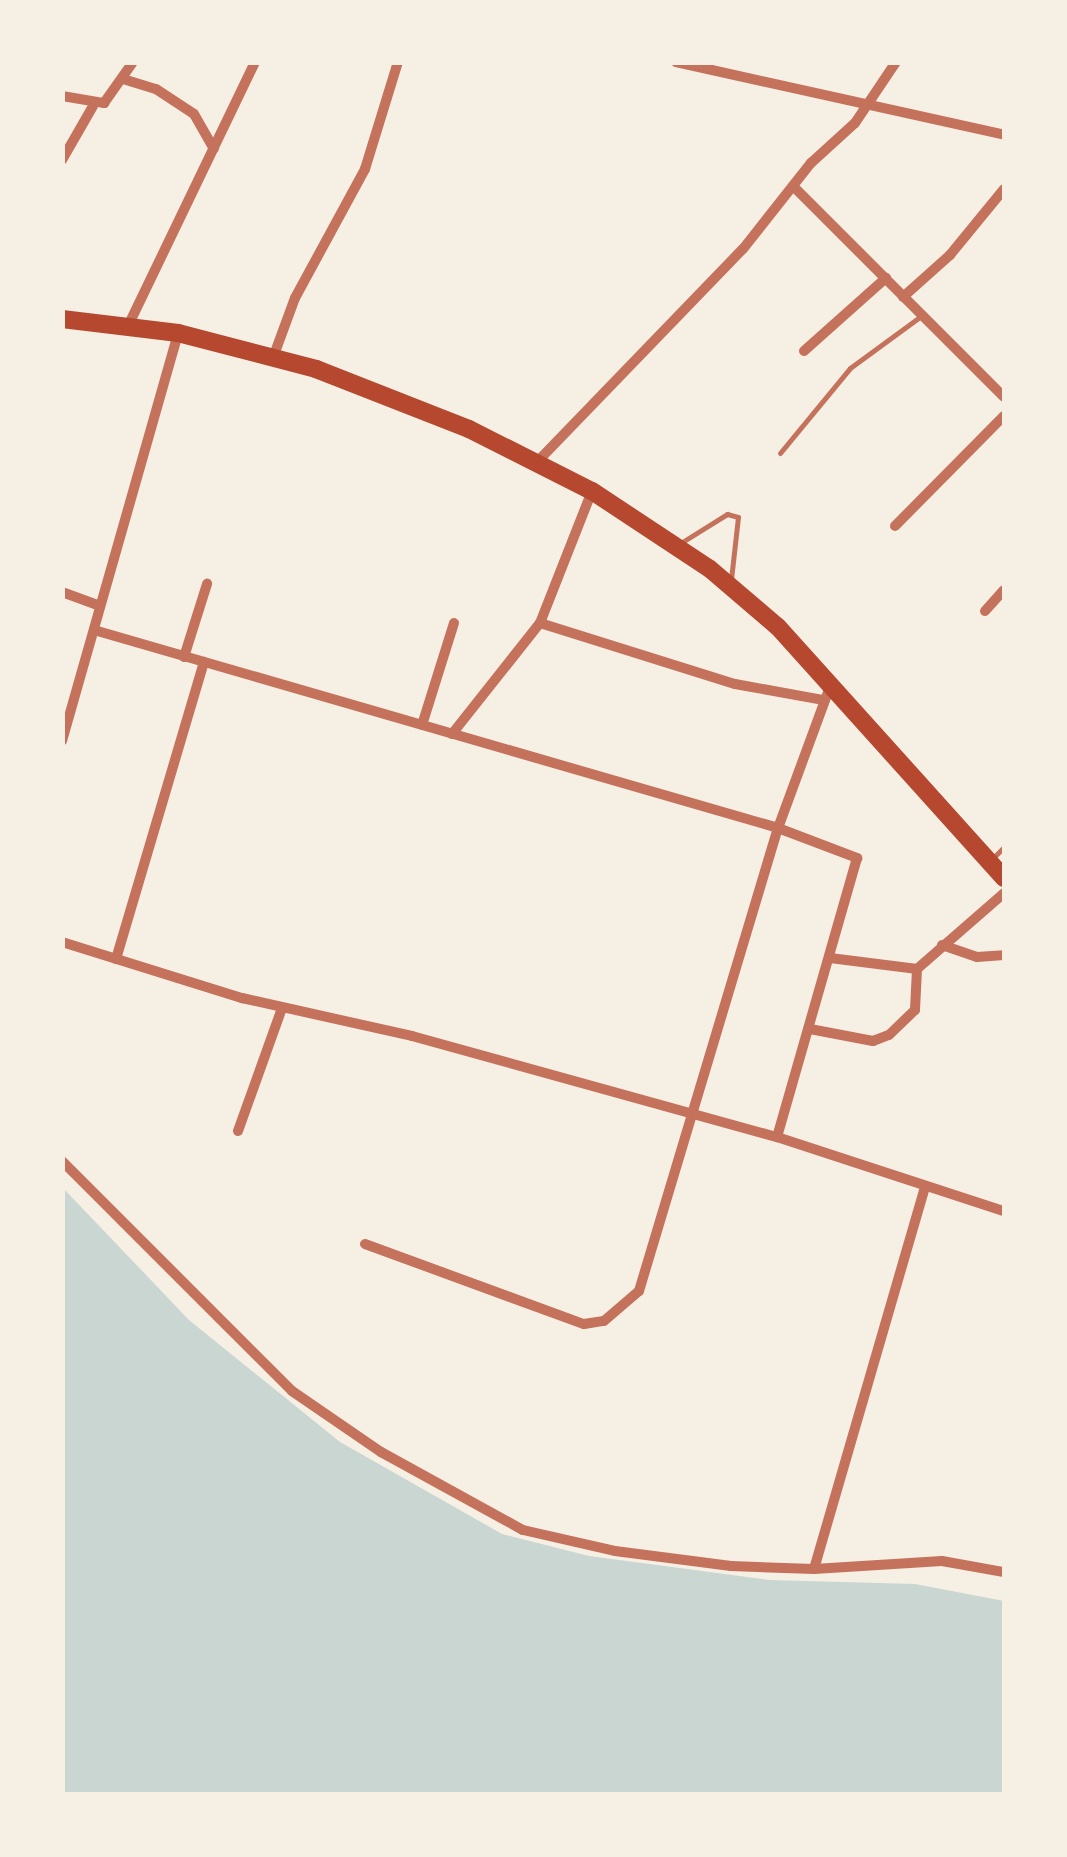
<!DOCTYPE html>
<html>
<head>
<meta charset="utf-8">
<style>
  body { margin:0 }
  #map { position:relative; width:1067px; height:1857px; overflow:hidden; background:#f6efe4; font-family:"Fira Sans",sans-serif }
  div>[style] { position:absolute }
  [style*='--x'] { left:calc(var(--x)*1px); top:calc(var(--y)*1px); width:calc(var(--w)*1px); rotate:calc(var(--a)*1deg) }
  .water>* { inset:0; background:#c9d6d2 }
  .service>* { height:5px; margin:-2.5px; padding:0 2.5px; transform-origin:2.5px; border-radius:2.5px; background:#c5725c }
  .minor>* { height:10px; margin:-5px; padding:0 5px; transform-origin:5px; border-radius:5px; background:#c5725c }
  .primary>* { height:18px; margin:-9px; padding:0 9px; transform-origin:9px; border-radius:9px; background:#b5482f }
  span { translate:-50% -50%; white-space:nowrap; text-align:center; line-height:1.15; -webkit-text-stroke:8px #f6efe4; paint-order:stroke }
  .frame { position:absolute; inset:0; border:65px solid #f6efe4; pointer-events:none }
</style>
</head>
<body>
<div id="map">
  <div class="water">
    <div style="clip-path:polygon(62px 1187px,189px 1320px,340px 1442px,502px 1534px,589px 1556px,769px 1580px,915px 1584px,1004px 1601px,1004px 1794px,63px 1794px)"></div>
  </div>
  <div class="service">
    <div style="--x:780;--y:453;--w:110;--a:-50.5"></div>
    <div style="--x:850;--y:368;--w:88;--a:-36.2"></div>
    <div style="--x:679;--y:544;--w:57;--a:-32"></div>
    <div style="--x:727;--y:514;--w:11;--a:15"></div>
    <div style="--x:738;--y:517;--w:62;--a:96.4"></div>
    <div style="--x:994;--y:857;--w:14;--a:-45"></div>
  </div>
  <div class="minor">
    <div style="--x:676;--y:62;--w:336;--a:12.5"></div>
    <div style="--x:123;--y:79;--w:34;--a:17"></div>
    <div style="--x:156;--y:89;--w:45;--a:33.3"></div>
    <div style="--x:194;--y:114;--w:40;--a:60.3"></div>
    <div style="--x:62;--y:96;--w:43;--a:9.5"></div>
    <div style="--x:104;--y:103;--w:50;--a:-54.7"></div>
    <div style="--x:62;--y:160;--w:62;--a:-60.1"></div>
    <div style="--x:793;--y:186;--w:298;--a:45"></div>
    <div style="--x:903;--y:297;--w:63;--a:-41.8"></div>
    <div style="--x:950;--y:255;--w:85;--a:-50.7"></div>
    <div style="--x:128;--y:326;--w:293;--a:-64.3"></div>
    <div style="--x:804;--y:351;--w:110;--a:-41.7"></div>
    <div style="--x:274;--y:355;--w:61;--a:-69.8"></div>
    <div style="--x:295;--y:298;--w:147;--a:-61.5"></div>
    <div style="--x:365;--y:169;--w:112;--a:-72.9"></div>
    <div style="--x:538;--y:461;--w:295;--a:-46"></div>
    <div style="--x:743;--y:249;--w:110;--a:-51.7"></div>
    <div style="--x:811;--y:163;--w:59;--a:-42.3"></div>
    <div style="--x:855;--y:123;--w:73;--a:-56.1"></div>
    <div style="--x:895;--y:526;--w:155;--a:-45.3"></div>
    <div style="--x:62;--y:592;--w:40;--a:20.2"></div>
    <div style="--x:985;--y:611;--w:28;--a:-48"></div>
    <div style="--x:540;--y:623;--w:204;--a:17.4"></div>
    <div style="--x:735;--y:684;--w:89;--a:10.3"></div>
    <div style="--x:94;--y:630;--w:712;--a:16.14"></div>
    <div style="--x:778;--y:828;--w:85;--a:20.8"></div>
    <div style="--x:857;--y:858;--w:290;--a:106"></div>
    <div style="--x:184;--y:657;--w:77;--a:-72.5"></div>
    <div style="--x:422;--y:725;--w:107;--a:-72.6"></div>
    <div style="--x:452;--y:734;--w:142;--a:-51.6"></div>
    <div style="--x:540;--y:623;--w:142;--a:-68.5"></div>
    <div style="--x:62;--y:741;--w:424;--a:-74.1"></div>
    <div style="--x:62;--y:942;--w:189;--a:17.3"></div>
    <div style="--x:242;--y:998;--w:174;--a:12.6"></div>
    <div style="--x:412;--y:1036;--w:379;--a:15.5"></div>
    <div style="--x:777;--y:1137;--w:239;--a:18.1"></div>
    <div style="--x:942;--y:945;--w:37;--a:19"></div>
    <div style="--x:977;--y:957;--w:27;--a:-4"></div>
    <div style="--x:830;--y:958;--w:88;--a:7.2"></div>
    <div style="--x:917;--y:969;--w:116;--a:-41.1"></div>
    <div style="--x:116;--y:959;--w:310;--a:-73.5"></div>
    <div style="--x:810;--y:1029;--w:64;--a:10.8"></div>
    <div style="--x:873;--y:1041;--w:17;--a:-21"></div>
    <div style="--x:889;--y:1035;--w:36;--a:-44"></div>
    <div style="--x:915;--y:1010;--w:41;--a:-87.2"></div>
    <div style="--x:238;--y:1131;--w:131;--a:-70.3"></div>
    <div style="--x:62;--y:1161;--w:325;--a:45"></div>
    <div style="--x:292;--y:1391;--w:108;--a:34.4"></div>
    <div style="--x:381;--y:1452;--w:162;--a:28.8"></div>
    <div style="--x:523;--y:1530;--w:94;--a:12.9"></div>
    <div style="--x:615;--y:1551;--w:117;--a:7.4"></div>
    <div style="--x:731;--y:1566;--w:83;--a:2.1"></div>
    <div style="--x:814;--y:1569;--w:128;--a:-3.6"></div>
    <div style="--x:942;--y:1561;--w:63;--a:10.1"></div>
    <div style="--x:365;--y:1244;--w:233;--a:20.1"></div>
    <div style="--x:584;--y:1324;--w:20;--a:-9"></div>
    <div style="--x:604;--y:1321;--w:46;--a:-40.6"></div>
    <div style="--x:639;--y:1291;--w:483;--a:-73.3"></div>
    <div style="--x:778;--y:828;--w:153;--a:-69.8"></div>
    <div style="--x:814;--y:1569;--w:398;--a:-73.8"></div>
  </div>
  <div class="primary">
    <div style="--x:62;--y:319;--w:117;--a:6.9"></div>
    <div style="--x:178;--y:333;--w:143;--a:14.6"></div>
    <div style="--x:316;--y:369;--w:164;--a:21.4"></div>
    <div style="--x:469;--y:429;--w:138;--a:26.8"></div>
    <div style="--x:592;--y:491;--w:141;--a:33.5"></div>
    <div style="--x:710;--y:569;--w:89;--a:40.5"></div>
    <div style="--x:778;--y:627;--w:338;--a:48"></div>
  </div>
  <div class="frame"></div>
</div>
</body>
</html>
